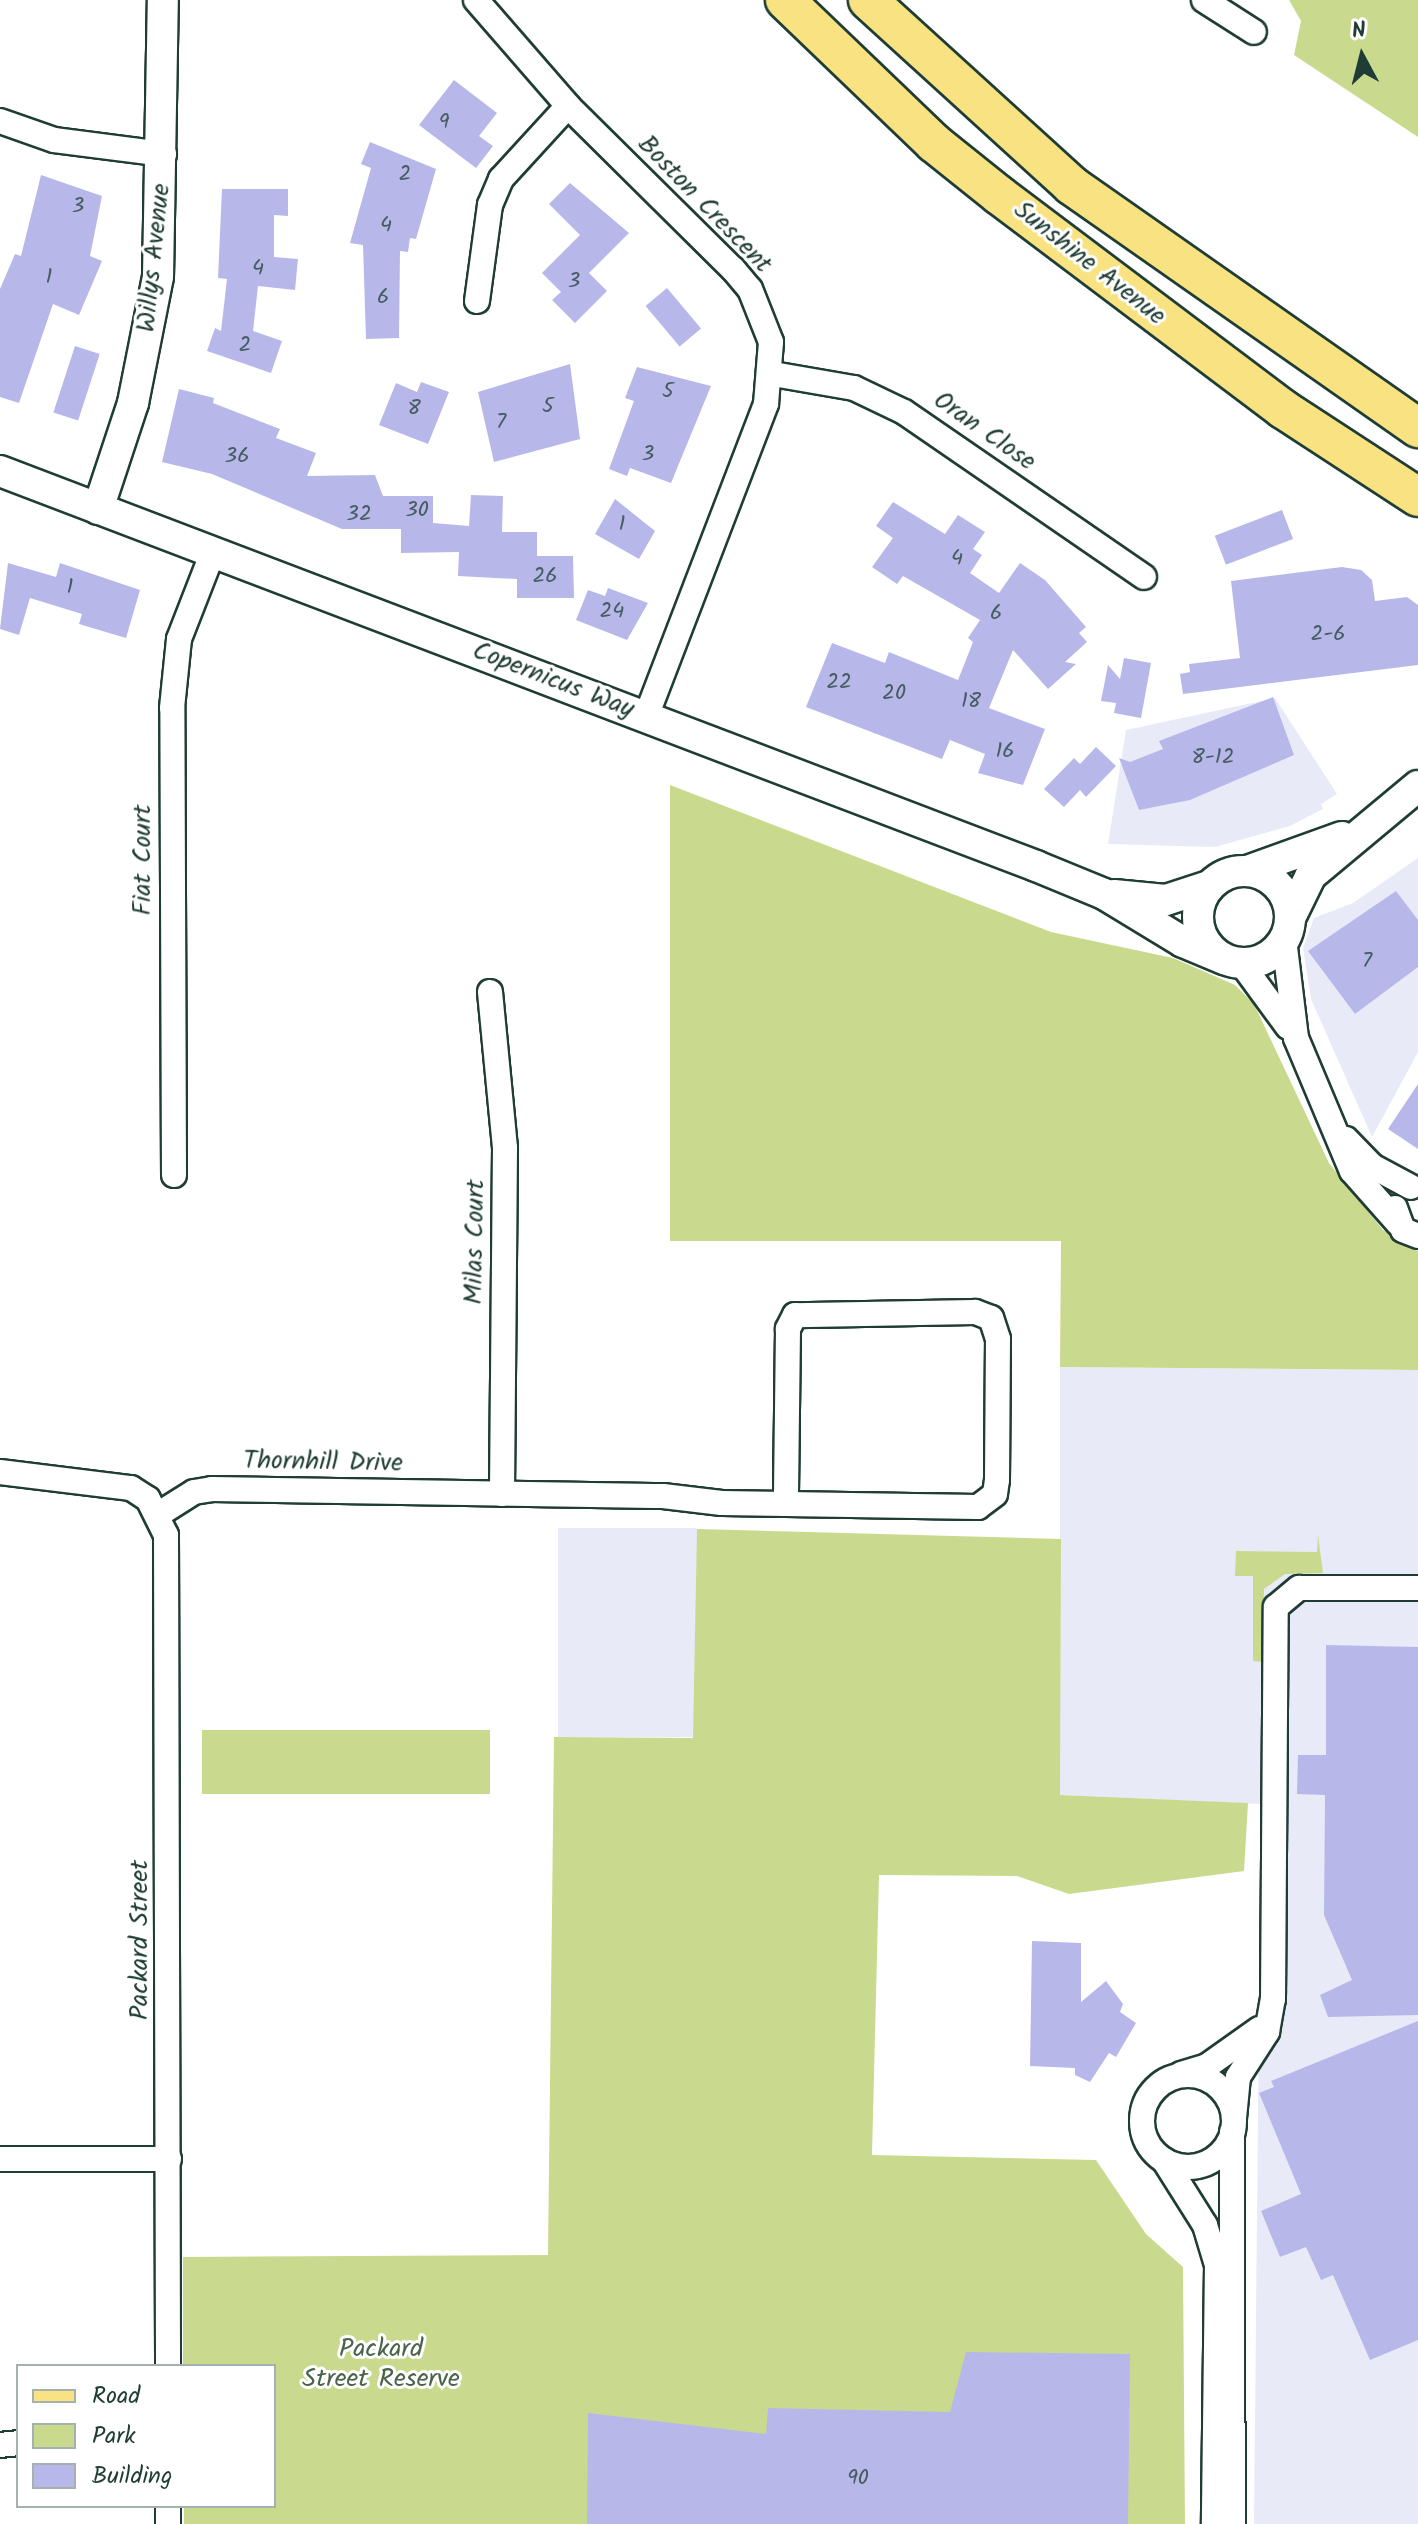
<!DOCTYPE html>
<html>
<head>
<meta charset="utf-8">
<style>
  body { margin:0 }
  #map { position:relative; width:1418px; height:2524px; overflow:hidden; background:#fff; font-family:Kalam,sans-serif }
  div>[style] { position:absolute }
  [style*='--x'] { left:calc(var(--x)*1px); top:calc(var(--y)*1px); width:calc(var(--w)*1px); rotate:calc(var(--a)*1deg) }
  .built>* { inset:0; background:#e9eaf8; transform-origin:0 0 }
  .green>* { inset:0; background:#c9da8e; transform-origin:0 0 }
  .building>* { inset:0; background:#b7b8e9; transform-origin:0 0 }
  .roads { filter:drop-shadow(2px 0 #1f3d34) drop-shadow(-2px 0 #1f3d34) drop-shadow(0 2px #1f3d34) drop-shadow(0 -2px #1f3d34) }
  .minor>* { height:24px; margin:-12px; padding:0 12px; transform-origin:12px; border-radius:12px; background:#fff }
  .minor>.ring { margin:-12px; padding:0; box-sizing:content-box; background:none; border:24px solid #fff; border-radius:50% }
  .tertiary>* { height:30px; margin:-15px; padding:0 15px; transform-origin:15px; border-radius:15px; background:#fff }
  .tertiary>.ring { margin:-15px; padding:0; box-sizing:content-box; background:none; border:30px solid #fff; border-radius:50% }
  .primary>* { height:38px; margin:-19px; padding:0 19px; transform-origin:19px; border-radius:19px; background:#f8e281 }
  span { translate:-50% -50%; white-space:nowrap; text-align:center; line-height:1.15; -webkit-text-stroke:6px #fff; paint-order:stroke }
  .number-label { font-size:22px; color:#455c61 }
  .number-label span { -webkit-text-stroke-width:0 }
  .street-label { font-size:26px; color:#1f3d34 }
  .park-label { font-size:26px; color:#4a644a }
  .legend { position:absolute; left:16px; top:2364px; width:260px; height:144px; box-sizing:border-box; background:#fff; border:2px solid #a5b1ae; margin:0; padding:10px 14px; list-style:none; font-size:24px; color:#1f3d34 }
  .legend li { display:flex; align-items:center; gap:16px; height:40px }
  .legend b { width:40px; border:2px solid #a5b1ae }
  .north { position:absolute; left:1322px; top:16px; width:80px; height:80px; -webkit-text-stroke:6px #fff; paint-order:stroke; rotate:353deg; font-size:22px; font-weight:700; line-height:32px; text-align:center; color:#1f3d34 }
  .north::after { content:''; display:block; margin:auto; width:28px; height:36px; background:#1f3d34; clip-path:polygon(50% 0,100% 100%,50% 72%,0 100%) }
</style>
</head>
<body>
<div id="map">
  <div class="built">
    <div style="clip-path:polygon(1275px 698px,1337px 794px,1321px 804px,1323px 809px,1290px 826px,1215px 847px,1108px 844px,1126px 730px)"></div>
    <div style="clip-path:polygon(1418px 858px,1418px 1052px,1372px 1137px,1311px 999px,1303px 948px,1314px 918px,1353px 903px)"></div>
    <div style="clip-path:polygon(1060px 1367px,1418px 1370px,1418px 2524px,1254px 2524px,1261px 1804px,1060px 1795px)"></div>
    <div style="left:558px;top:1528px;width:139px;height:209px"></div>
  </div>
  <div class="green">
    <div style="clip-path:polygon(1289px 0,1418px 0,1418px 137px,1294px 55px,1301px 21px)"></div>
    <div style="clip-path:polygon(670px 785px,1051px 932px,1173px 958px,1235px 985px,1254px 1004px,1329px 1163px,1383px 1230px,1418px 1251px,1418px 1370px,1060px 1367px,1061px 1241px,670px 1241px)"></div>
    <div style="clip-path:polygon(697px 1529px,1061px 1539px,1060px 1795px,1248px 1803px,1244px 1871px,1069px 1894px,1017px 1876px,879px 1875px,872px 2155px,1096px 2160px,1146px 2234px,1183px 2267px,1185px 2524px,184px 2524px,184px 2506px,274px 2506px,274px 2366px,183px 2366px,183px 2257px,548px 2255px,554px 1737px,693px 1738px)"></div>
    <div style="clip-path:polygon(1318px 1535px,1323px 1573px,1285px 1574px,1264px 1589px,1262px 1662px,1253px 1661px,1253px 1576px,1235px 1576px,1236px 1551px,1317px 1552px)"></div>
    <div style="left:202px;top:1730px;width:288px;height:64px"></div>
  </div>
  <div class="building">
    <div style="clip-path:polygon(454px 80px,497px 113px,479px 136px,493px 146px,476px 168px,419px 125px)"></div>
    <div style="clip-path:polygon(370px 142px,436px 169px,416px 239px,410px 238px,408px 252px,400px 251px,399px 338px,366px 339px,363px 245px,350px 243px,371px 168px,361px 164px)"></div>
    <div style="clip-path:polygon(41px 175px,102px 196px,90px 256px,102px 261px,79px 315px,53px 304px,19px 403px,0 397px,0 289px,15px 254px,21px 256px)"></div>
    <div style="clip-path:polygon(570px 183px,629px 233px,589px 273px,607px 291px,575px 323px,552px 300px,561px 292px,542px 273px,580px 235px,549px 204px)"></div>
    <div style="clip-path:polygon(222px 189px,288px 189px,288px 216px,274px 215px,274px 257px,298px 259px,295px 290px,258px 286px,253px 331px,282px 341px,271px 373px,207px 351px,215px 328px,221px 331px,227px 279px,218px 278px)"></div>
    <div style="left:667px;top:288px;width:53px;height:28px;rotate:50deg"></div>
    <div style="left:75px;top:346px;width:26px;height:70px;rotate:18deg"></div>
    <div style="clip-path:polygon(570px 364px,580px 439px,494px 462px,478px 392px)"></div>
    <div style="clip-path:polygon(637px 367px,711px 386px,671px 483px,630px 468px,627px 476px,609px 469px,634px 401px,625px 398px)"></div>
    <div style="clip-path:polygon(421px 382px,449px 392px,428px 444px,379px 425px,396px 383px,417px 392px)"></div>
    <div style="clip-path:polygon(179px 389px,214px 398px,213px 403px,280px 429px,276px 438px,316px 453px,307px 476px,375px 475px,383px 496px,433px 496px,433px 523px,469px 526px,471px 495px,503px 496px,502px 532px,537px 532px,537px 556px,573px 556px,574px 598px,517px 598px,517px 579px,458px 576px,459px 552px,401px 553px,401px 529px,342px 529px,212px 474px,162px 462px)"></div>
    <div style="clip-path:polygon(615px 499px,655px 531px,639px 559px,595px 534px)"></div>
    <div style="clip-path:polygon(893px 502px,945px 534px,958px 515px,985px 532px,973px 549px,982px 555px,970px 573px,999px 593px,1020px 563px,1045px 580px,1086px 627px,1079px 633px,1087px 642px,1065px 662px,1076px 664px,1048px 689px,1013px 650px,989px 708px,1045px 729px,1023px 785px,978px 773px,985px 754px,950px 740px,942px 759px,806px 707px,832px 643px,885px 663px,889px 652px,958px 680px,973px 642px,968px 638px,980px 620px,903px 576px,897px 584px,872px 567px,893px 538px,876px 526px)"></div>
    <div style="left:1282px;top:510px;width:31px;height:72px;rotate:69deg"></div>
    <div style="clip-path:polygon(8px 563px,56px 577px,60px 563px,140px 590px,126px 638px,79px 624px,82px 614px,30px 598px,19px 635px,0 629px)"></div>
    <div style="clip-path:polygon(1342px 567px,1361px 570px,1372px 580px,1375px 601px,1407px 597px,1418px 605px,1418px 665px,1183px 694px,1180px 674px,1190px 672px,1189px 664px,1240px 658px,1231px 581px)"></div>
    <div style="clip-path:polygon(608px 588px,648px 603px,627px 640px,576px 620px,588px 590px,605px 596px)"></div>
    <div style="clip-path:polygon(1124px 658px,1151px 663px,1141px 718px,1114px 713px,1116px 703px,1101px 701px,1108px 665px,1120px 679px)"></div>
    <div style="clip-path:polygon(1273px 697px,1294px 755px,1190px 800px,1139px 810px,1119px 758px,1130px 762px,1163px 749px,1159px 741px)"></div>
    <div style="clip-path:polygon(1096px 747px,1116px 766px,1086px 797px,1080px 790px,1064px 807px,1044px 789px,1074px 758px,1080px 764px)"></div>
    <div style="clip-path:polygon(1396px 891px,1418px 920px,1418px 967px,1355px 1014px,1308px 951px)"></div>
    <div style="clip-path:polygon(1418px 1084px,1418px 1149px,1388px 1129px)"></div>
    <div style="clip-path:polygon(1326px 1645px,1418px 1647px,1418px 2015px,1328px 2017px,1320px 1995px,1352px 1980px,1324px 1915px,1325px 1795px,1297px 1794px,1298px 1755px,1326px 1755px)"></div>
    <div style="clip-path:polygon(1032px 1941px,1081px 1943px,1081px 2002px,1106px 1981px,1123px 2004px,1120px 2012px,1136px 2023px,1116px 2057px,1109px 2053px,1090px 2082px,1075px 2075px,1075px 2068px,1030px 2066px)"></div>
    <div style="clip-path:polygon(1418px 2021px,1418px 2340px,1370px 2360px,1333px 2275px,1321px 2280px,1306px 2247px,1280px 2257px,1261px 2211px,1301px 2194px,1259px 2093px,1274px 2087px,1271px 2081px)"></div>
    <div style="clip-path:polygon(966px 2352px,1130px 2354px,1128px 2524px,587px 2524px,588px 2413px,766px 2434px,768px 2408px,950px 2412px)"></div>
  </div>
  <div class="roads">
    <div class="minor">
      <div style="--x:476;--y:0;--w:140;--a:49"></div>
      <div style="--x:568;--y:106;--w:232;--a:44.7"></div>
      <div style="--x:733;--y:269;--w:26;--a:50"></div>
      <div style="--x:750;--y:289;--w:57;--a:68.4"></div>
      <div style="--x:771;--y:342;--w:62;--a:94.6"></div>
      <div style="--x:766;--y:404;--w:335;--a:111"></div>
      <div style="--x:1204;--y:0;--w:59;--a:32.6"></div>
      <div style="--x:0;--y:121;--w:57;--a:19.4"></div>
      <div style="--x:54;--y:140;--w:111;--a:7.3"></div>
      <div style="--x:477;--y:301;--w:97;--a:-82.3"></div>
      <div style="--x:490;--y:205;--w:28;--a:-67"></div>
      <div style="--x:501;--y:179;--w:99;--a:-47.5"></div>
      <div style="--x:773;--y:374;--w:82;--a:9.8"></div>
      <div style="--x:854;--y:388;--w:55;--a:25.6"></div>
      <div style="--x:904;--y:412;--w:291;--a:34.5"></div>
      <div style="--x:1284;--y:939;--w:100;--a:83.1"></div>
      <div style="--x:1296;--y:1038;--w:144;--a:67.2"></div>
      <div style="--x:1352;--y:1171;--w:69;--a:48.5"></div>
      <div style="--x:1241;--y:963;--w:79;--a:53.7"></div>
      <div style="--x:490;--y:992;--w:157;--a:84.5"></div>
      <div style="--x:505;--y:1148;--w:346;--a:90.5"></div>
      <div style="--x:1346;--y:1139;--w:37;--a:46"></div>
      <div style="--x:1372;--y:1166;--w:44;--a:28.3"></div>
      <div style="--x:174;--y:1175;--w:467;--a:-90.2"></div>
      <div style="--x:172;--y:708;--w:69;--a:-84.2"></div>
      <div style="--x:179;--y:639;--w:93;--a:-68.7"></div>
      <div style="--x:1395;--y:1208;--w:23;--a:70"></div>
      <div style="--x:1403;--y:1230;--w:16;--a:22"></div>
      <div style="--x:0;--y:1472;--w:132;--a:7"></div>
      <div style="--x:131;--y:1488;--w:20;--a:33"></div>
      <div style="--x:148;--y:1499;--w:40;--a:63.4"></div>
      <div style="--x:166;--y:1535;--w:831;--a:89.86"></div>
      <div style="--x:159;--y:1514;--w:41;--a:-32.2"></div>
      <div style="--x:194;--y:1492;--w:18;--a:-9"></div>
      <div style="--x:212;--y:1489;--w:451;--a:0.9"></div>
      <div style="--x:663;--y:1496;--w:59;--a:6.8"></div>
      <div style="--x:722;--y:1503;--w:256;--a:0.9"></div>
      <div style="--x:978;--y:1507;--w:21;--a:-37"></div>
      <div style="--x:995;--y:1494;--w:14;--a:-82"></div>
      <div style="--x:997;--y:1480;--w:141;--a:-89.6"></div>
      <div style="--x:998;--y:1339;--w:22;--a:-108"></div>
      <div style="--x:991;--y:1318;--w:17;--a:-159"></div>
      <div style="--x:975;--y:1312;--w:180;--a:179"></div>
      <div style="--x:795;--y:1315;--w:16;--a:117"></div>
      <div style="--x:788;--y:1329;--w:174;--a:90.7"></div>
      <div style="--x:1181;--y:2074;--w:27;--a:-17"></div>
      <div style="--x:1207;--y:2066;--w:64;--a:-35.4"></div>
      <div class="ring" style="left:1142px;top:2075px;width:68px;height:68px"></div>
      <div style="--x:1234;--y:2118;--w:41;--a:-84.4"></div>
      <div style="--x:1238;--y:2077;--w:54;--a:-57.2"></div>
      <div style="--x:1267;--y:2032;--w:34;--a:-80"></div>
      <div style="--x:1273;--y:1999;--w:392;--a:-89.6"></div>
      <div style="--x:1276;--y:1607;--w:30;--a:-40"></div>
      <div style="--x:1299;--y:1588;--w:119;--a:0"></div>
      <div style="--x:1232;--y:2132;--w:392;--a:89.9"></div>
      <div style="--x:0;--y:2159;--w:169;--a:0"></div>
      <div style="--x:1164;--y:2160;--w:77;--a:57.8"></div>
      <div style="--x:1205;--y:2225;--w:42;--a:73.3"></div>
      <div style="--x:1217;--y:2265;--w:259;--a:90.7"></div>
      <div style="--x:0;--y:2445;--w:18;--a:-6"></div>
      <div style="--x:168;--y:2506;--w:18;--a:90"></div>
    </div>
    <div class="tertiary">
      <div style="--x:0;--y:471;--w:1109;--a:20.87"></div>
      <div style="--x:1036;--y:866;--w:74;--a:22.4"></div>
      <div style="--x:1104;--y:894;--w:92;--a:31.3"></div>
      <div style="--x:1183;--y:942;--w:44;--a:22.5"></div>
      <div style="--x:98;--y:509;--w:112;--a:-71.7"></div>
      <div style="--x:133;--y:403;--w:128;--a:-78.8"></div>
      <div style="--x:158;--y:277;--w:277;--a:-89"></div>
      <div class="ring" style="left:1198px;top:871px;width:62px;height:62px"></div>
      <div style="--x:1247;--y:871;--w:101;--a:-19.7"></div>
      <div style="--x:1114;--y:895;--w:52;--a:5.5"></div>
      <div style="--x:1166;--y:900;--w:45;--a:-18"></div>
      <div style="--x:1290;--y:918;--w:48;--a:-64"></div>
      <div style="--x:1311;--y:875;--w:139;--a:-39.8"></div>
    </div>
    <div class="primary">
      <div style="--x:785;--y:0;--w:207;--a:43.8"></div>
      <div style="--x:934;--y:143;--w:83;--a:38.7"></div>
      <div style="--x:999;--y:195;--w:356;--a:37"></div>
      <div style="--x:1283;--y:409;--w:161;--a:33.1"></div>
      <div style="--x:868;--y:0;--w:275;--a:42.3"></div>
      <div style="--x:1071;--y:185;--w:424;--a:35"></div>
    </div>
  </div>
  <div class="number-label">
    <span style="left:444px;top:123px">9</span>
    <span style="left:405px;top:175px">2</span>
    <span style="left:78px;top:207px">3</span>
    <span style="left:386px;top:226px">4</span>
    <span style="left:258px;top:269px">4</span>
    <span style="left:49px;top:278px">1</span>
    <span style="left:574px;top:282px">3</span>
    <span style="left:383px;top:298px">6</span>
    <span style="left:245px;top:346px">2</span>
    <span style="left:668px;top:392px">5</span>
    <span style="left:548px;top:407px">5</span>
    <span style="left:414px;top:409px">8</span>
    <span style="left:501px;top:423px">7</span>
    <span style="left:648px;top:455px">3</span>
    <span style="left:237px;top:457px">36</span>
    <span style="left:417px;top:511px">30</span>
    <span style="left:359px;top:515px">32</span>
    <span style="left:622px;top:525px">1</span>
    <span style="left:957px;top:559px">4</span>
    <span style="left:545px;top:577px">26</span>
    <span style="left:70px;top:588px">1</span>
    <span style="left:612px;top:612px">24</span>
    <span style="left:996px;top:614px">6</span>
    <span style="left:1328px;top:635px">2-6</span>
    <span style="left:839px;top:683px">22</span>
    <span style="left:894px;top:694px">20</span>
    <span style="left:971px;top:702px">18</span>
    <span style="left:1005px;top:752px">16</span>
    <span style="left:1213px;top:758px">8-12</span>
    <span style="left:1367px;top:962px">7</span>
    <span style="left:858px;top:2479px">90</span>
  </div>
  <div class="street-label">
    <span style="left:704px;top:205px;rotate:46deg">Boston Crescent</span>
    <span style="left:155px;top:258px;rotate:-84deg">Willys Avenue</span>
    <span style="left:1089px;top:264px;rotate:38deg">Sunshine Avenue</span>
    <span style="left:984px;top:432px;rotate:35deg">Oran Close</span>
    <span style="left:553px;top:681px;rotate:21deg">Copernicus Way</span>
    <span style="left:144px;top:860px;rotate:-90deg">Fiat Court</span>
    <span style="left:476px;top:1242px;rotate:-89deg">Milas Court</span>
    <span style="left:323px;top:1463px;rotate:1deg">Thornhill Drive</span>
    <span style="left:141px;top:1940px;rotate:-90deg">Packard Street</span>
  </div>
  <div class="park-label">
    <span style="left:381px;top:2365px">Packard<br>Street Reserve</span>
  </div>
  <ul class="legend">
  <li><b style="height:10px;background:#f8e281"></b>Road</li>
  <li><b style="height:22px;background:#c9da8e"></b>Park</li>
  <li><b style="height:22px;background:#b7b8e9"></b>Building</li>
  </ul>
  <div class="north">N</div>
</div>
</body>
</html>
